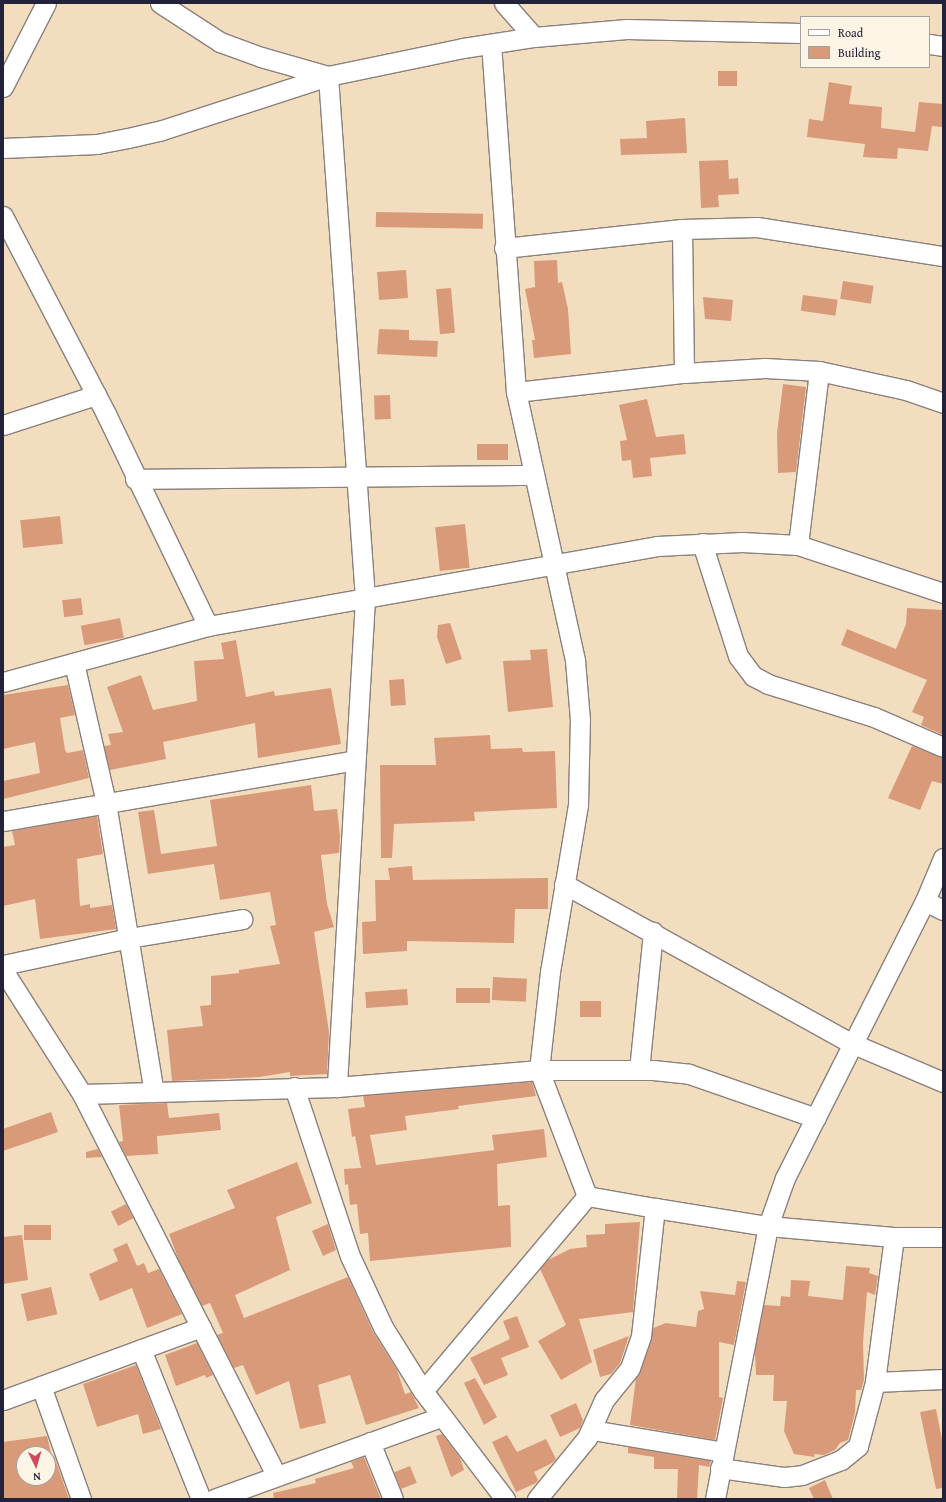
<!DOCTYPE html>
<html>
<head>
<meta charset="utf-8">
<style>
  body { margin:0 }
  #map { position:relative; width:946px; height:1502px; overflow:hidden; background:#f2debf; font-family:"Gentium Book Plus",serif }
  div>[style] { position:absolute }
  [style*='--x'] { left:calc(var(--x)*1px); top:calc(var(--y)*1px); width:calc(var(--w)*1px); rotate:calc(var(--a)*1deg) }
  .building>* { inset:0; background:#d99a7a; transform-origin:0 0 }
  .roads { filter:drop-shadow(1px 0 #8a807d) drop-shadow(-1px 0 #8a807d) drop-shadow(0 1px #8a807d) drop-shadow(0 -1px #8a807d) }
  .minor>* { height:19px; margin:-9.5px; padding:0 9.5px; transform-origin:9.5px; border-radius:9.5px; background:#fff }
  span { translate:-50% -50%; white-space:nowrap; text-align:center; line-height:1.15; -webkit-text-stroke:3px #fcf5e5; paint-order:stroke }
  .frame { position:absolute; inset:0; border:4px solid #22223b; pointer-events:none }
  .legend { position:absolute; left:800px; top:16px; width:130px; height:52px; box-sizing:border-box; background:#fcf5e5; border:1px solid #a5a1a1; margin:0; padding:5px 7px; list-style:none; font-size:12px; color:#22223b }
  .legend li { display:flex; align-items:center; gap:8px; height:20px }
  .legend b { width:20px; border:1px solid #a5a1a1 }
  .north { position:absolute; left:16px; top:1446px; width:40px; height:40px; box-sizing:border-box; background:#fcf5e5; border:1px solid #a5a1a1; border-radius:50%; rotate:175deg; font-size:11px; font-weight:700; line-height:16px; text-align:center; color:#22223b }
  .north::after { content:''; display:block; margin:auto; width:14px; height:18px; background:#d1495b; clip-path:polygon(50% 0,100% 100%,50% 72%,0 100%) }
</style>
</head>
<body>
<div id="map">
  <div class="building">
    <div style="left:718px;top:71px;width:19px;height:15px"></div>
    <div style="clip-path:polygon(829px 82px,852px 86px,849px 104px,882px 107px,881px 128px,915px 132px,919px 102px,943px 104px,942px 127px,932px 126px,928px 151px,898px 148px,897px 159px,863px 157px,865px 144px,807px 137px,809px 119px,823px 121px)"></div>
    <div style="clip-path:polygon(685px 118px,687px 153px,621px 155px,620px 139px,647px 138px,646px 121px)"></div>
    <div style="clip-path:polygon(728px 160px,729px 179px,738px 178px,739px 194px,718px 195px,719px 207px,701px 208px,699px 161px)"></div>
    <div style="left:376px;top:212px;width:107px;height:15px;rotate:1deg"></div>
    <div style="clip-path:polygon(557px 260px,558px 283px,562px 282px,568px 309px,571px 354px,534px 358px,532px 340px,535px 340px,525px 289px,535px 287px,534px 261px)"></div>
    <div style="left:406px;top:270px;width:28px;height:29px;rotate:86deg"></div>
    <div style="left:843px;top:281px;width:31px;height:18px;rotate:9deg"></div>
    <div style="left:451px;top:288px;width:45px;height:15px;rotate:85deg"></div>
    <div style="left:803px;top:295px;width:35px;height:16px;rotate:8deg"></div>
    <div style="clip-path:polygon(703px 297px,733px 300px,731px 321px,705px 319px)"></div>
    <div style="clip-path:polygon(379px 329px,409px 330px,409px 340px,438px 341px,437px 357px,377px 354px)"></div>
    <div style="clip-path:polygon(783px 384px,806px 387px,796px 472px,778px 473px,777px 433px)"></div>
    <div style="left:390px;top:395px;width:24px;height:16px;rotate:88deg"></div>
    <div style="clip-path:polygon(647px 399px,656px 437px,684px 434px,686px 454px,650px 458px,652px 476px,633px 478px,631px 460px,622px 461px,620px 441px,627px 440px,619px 405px)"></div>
    <div style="left:508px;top:444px;width:16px;height:31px;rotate:90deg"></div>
    <div style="left:60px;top:516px;width:28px;height:40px;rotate:84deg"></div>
    <div style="left:465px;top:524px;width:44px;height:30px;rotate:84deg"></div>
    <div style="left:81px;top:598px;width:17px;height:19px;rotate:83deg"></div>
    <div style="clip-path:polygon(907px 608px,943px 610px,943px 735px,921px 725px,924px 717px,912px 712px,927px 680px,841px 645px,847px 629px,896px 649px,906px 624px)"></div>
    <div style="left:120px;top:618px;width:20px;height:40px;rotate:79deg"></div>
    <div style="clip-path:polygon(450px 623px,462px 659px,446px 664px,437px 637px,438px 625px)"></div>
    <div style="clip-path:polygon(236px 640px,246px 697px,274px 691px,275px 696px,331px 688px,341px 744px,258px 758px,255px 723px,163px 742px,166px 759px,110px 770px,104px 746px,111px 745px,108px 734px,123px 732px,107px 687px,141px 675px,153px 710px,197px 701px,194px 661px,224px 659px,221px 643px)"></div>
    <div style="clip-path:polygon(547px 649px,553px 707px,508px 712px,503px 661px,531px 660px,530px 650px)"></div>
    <div style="left:404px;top:679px;width:26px;height:15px;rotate:86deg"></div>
    <div style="clip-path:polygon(68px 685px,75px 715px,60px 718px,65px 750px,67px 753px,83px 750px,89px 778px,3px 799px,3px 781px,40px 773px,35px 742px,3px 749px,3px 695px)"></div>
    <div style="clip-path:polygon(490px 735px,491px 749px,522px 748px,523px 752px,555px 751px,557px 808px,474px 812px,475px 821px,394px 824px,392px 858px,381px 858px,380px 765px,436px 765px,434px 738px)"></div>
    <div style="clip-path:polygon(912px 746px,943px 758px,943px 784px,932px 781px,920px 810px,888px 798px)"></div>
    <div style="clip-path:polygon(311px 785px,314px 811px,337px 809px,340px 836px,339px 853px,321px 855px,327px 904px,334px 927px,314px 932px,329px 1032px,327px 1074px,290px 1076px,290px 1072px,260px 1077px,172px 1081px,167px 1030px,203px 1026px,200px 1006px,211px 1005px,211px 976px,239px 973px,239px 970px,280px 964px,270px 926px,276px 925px,270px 892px,220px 900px,214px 864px,148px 874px,138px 812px,154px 810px,161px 854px,217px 846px,210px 800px)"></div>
    <div style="clip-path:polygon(97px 816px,103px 854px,77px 859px,80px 906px,90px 904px,90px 908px,112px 905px,116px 929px,40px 939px,35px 899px,3px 906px,3px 847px,15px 845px,12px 831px)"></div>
    <div style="clip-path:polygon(412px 866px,413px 880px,548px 878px,548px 909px,515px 909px,514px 943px,407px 941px,407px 951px,363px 954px,362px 922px,376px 921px,375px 880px,390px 880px,388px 868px)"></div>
    <div style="left:493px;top:977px;width:34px;height:23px;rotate:3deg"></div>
    <div style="left:456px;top:988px;width:34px;height:15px"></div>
    <div style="left:407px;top:989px;width:16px;height:42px;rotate:86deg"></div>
    <div style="left:580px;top:1001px;width:21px;height:16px"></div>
    <div style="clip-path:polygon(532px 1082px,536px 1096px,458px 1106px,459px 1109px,405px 1116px,407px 1130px,370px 1135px,376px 1165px,494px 1150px,492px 1135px,544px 1129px,547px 1157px,497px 1164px,498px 1206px,510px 1205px,511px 1247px,370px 1261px,368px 1233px,360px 1234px,357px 1204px,350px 1205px,348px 1184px,345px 1185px,344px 1169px,361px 1168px,355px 1136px,352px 1137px,348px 1109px,365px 1107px,363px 1096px)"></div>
    <div style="clip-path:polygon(167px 1103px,169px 1118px,219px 1113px,221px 1130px,157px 1136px,158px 1154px,126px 1156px,119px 1142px,123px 1141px,119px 1105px)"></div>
    <div style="clip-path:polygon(51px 1112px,58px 1132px,3px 1151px,3px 1129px)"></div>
    <div style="clip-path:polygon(98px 1149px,102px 1157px,86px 1158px,86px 1152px)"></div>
    <div style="clip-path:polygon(297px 1162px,312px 1203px,276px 1217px,290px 1270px,235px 1295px,244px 1318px,348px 1277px,373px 1332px,397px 1370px,405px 1394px,411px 1392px,419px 1408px,366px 1425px,350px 1375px,318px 1385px,326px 1423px,300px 1429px,289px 1381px,256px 1395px,243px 1365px,234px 1368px,217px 1335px,223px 1333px,210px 1303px,202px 1306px,179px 1261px,169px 1234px,235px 1208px,227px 1190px)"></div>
    <div style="left:126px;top:1204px;width:16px;height:17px;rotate:63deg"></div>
    <div style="clip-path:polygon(640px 1222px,633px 1312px,579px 1319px,592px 1362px,561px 1380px,538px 1341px,566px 1325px,540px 1269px,548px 1260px,570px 1249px,587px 1247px,586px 1235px,605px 1234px,605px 1224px)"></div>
    <div style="clip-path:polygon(328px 1224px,336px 1250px,323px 1256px,312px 1231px)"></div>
    <div style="left:51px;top:1225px;width:15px;height:27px;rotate:90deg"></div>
    <div style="clip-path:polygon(22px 1235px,28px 1280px,3px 1284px,3px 1237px)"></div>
    <div style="clip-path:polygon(127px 1243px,137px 1266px,144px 1263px,148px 1273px,159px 1269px,182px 1314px,147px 1328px,132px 1288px,100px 1301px,89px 1274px,118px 1261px,113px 1249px)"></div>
    <div style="clip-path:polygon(846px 1266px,870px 1268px,869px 1273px,878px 1276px,875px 1295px,867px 1292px,863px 1343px,864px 1380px,861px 1390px,856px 1390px,855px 1413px,848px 1440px,840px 1443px,835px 1450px,824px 1455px,814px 1454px,815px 1457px,794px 1454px,784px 1431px,787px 1401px,773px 1401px,774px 1375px,756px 1375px,755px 1351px,764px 1305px,780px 1306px,781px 1296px,790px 1297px,791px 1280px,810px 1281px,808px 1296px,843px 1300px)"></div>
    <div style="clip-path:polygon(737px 1281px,746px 1282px,734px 1345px,719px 1342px,719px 1397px,723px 1398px,715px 1440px,630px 1425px,636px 1378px,651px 1340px,653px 1328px,666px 1323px,696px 1327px,698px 1311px,704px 1309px,700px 1291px,735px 1295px)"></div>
    <div style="left:51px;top:1287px;width:28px;height:31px;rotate:77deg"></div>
    <div style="clip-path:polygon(517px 1316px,529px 1347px,501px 1358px,508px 1375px,484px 1385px,470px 1358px,510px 1339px,503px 1321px)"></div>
    <div style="clip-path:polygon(629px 1336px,620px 1363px,611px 1374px,600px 1377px,593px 1350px)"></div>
    <div style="clip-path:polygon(197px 1343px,213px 1375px,206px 1378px,205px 1375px,176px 1386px,165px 1355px)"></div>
    <div style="clip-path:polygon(136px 1365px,161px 1429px,143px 1434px,138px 1414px,97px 1427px,83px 1384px)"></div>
    <div style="clip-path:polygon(475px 1378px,497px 1417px,484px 1425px,464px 1383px)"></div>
    <div style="clip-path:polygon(576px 1403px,583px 1420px,580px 1428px,560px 1437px,550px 1415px)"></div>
    <div style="clip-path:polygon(936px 1409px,943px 1445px,943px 1488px,936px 1489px,920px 1412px)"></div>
    <div style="clip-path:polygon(442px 1434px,460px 1458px,464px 1470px,451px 1477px,436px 1436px)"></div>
    <div style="clip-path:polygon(507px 1435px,517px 1452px,546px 1439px,556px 1459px,552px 1463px,534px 1472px,538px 1480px,536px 1483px,516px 1492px,492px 1442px)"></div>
    <div style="clip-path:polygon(evenodd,47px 1436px,52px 1457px,54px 1456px,69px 1499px,3px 1499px,3px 1442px,47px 1436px,24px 1454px,48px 1454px,48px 1478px,24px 1478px,24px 1454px)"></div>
    <div style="clip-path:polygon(628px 1447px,711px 1461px,709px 1467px,699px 1465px,697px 1499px,677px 1499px,678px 1469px,654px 1469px,654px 1457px,628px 1453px)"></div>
    <div style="clip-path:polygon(364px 1457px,381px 1499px,274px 1499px,273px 1493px,316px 1483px,315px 1479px,354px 1468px,351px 1462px)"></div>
    <div style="left:410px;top:1466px;width:18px;height:17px;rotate:68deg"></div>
    <div style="clip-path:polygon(825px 1480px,833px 1499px,814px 1499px,809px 1488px)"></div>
  </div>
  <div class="roads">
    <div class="minor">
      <div style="--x:160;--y:3;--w:72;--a:33"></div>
      <div style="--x:220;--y:42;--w:44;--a:20.1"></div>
      <div style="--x:261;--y:57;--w:70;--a:15.8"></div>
      <div style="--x:328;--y:76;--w:524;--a:85.95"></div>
      <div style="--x:365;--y:599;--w:489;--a:93.3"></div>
      <div style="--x:504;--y:3;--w:45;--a:48.6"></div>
      <div style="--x:929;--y:44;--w:14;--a:8"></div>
      <div style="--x:3;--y:87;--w:94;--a:-62.9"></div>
      <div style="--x:3;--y:148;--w:94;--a:-2.4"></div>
      <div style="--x:97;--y:144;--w:32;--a:-11"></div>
      <div style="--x:128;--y:138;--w:35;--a:-13"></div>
      <div style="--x:162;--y:130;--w:175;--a:-18"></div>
      <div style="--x:328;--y:76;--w:138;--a:-11.7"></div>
      <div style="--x:463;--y:48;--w:72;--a:-8.8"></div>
      <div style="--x:534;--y:37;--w:93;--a:-4.9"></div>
      <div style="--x:627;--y:29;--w:174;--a:1.3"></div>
      <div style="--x:3;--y:216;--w:223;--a:62.5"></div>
      <div style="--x:106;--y:414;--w:235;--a:64.3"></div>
      <div style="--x:682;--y:229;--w:144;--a:89.2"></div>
      <div style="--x:684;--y:373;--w:81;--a:-3.5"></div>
      <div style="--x:765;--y:368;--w:54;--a:3.2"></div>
      <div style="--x:819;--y:371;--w:89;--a:12.3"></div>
      <div style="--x:906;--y:390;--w:39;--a:19"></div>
      <div style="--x:504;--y:248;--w:179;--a:-6.1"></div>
      <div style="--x:682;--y:229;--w:75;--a:-1.5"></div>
      <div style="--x:757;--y:227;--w:188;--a:8.9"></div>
      <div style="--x:516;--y:392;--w:169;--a:-6.5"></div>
      <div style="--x:3;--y:425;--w:98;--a:-17.9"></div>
      <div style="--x:135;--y:479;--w:399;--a:-0.6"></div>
      <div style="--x:702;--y:543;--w:119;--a:72.3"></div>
      <div style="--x:738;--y:656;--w:25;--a:53"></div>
      <div style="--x:753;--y:676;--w:17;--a:28"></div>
      <div style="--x:768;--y:684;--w:111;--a:17.3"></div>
      <div style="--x:874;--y:717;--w:75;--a:23.5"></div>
      <div style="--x:798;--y:545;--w:175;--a:-83.1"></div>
      <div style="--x:74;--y:663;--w:144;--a:77.1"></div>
      <div style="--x:106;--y:803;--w:293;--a:80.6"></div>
      <div style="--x:3;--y:682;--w:213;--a:-15.3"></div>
      <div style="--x:208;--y:626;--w:456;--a:-10.1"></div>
      <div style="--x:657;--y:546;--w:85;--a:-2.7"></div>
      <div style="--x:742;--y:542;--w:56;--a:3.1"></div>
      <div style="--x:798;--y:545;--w:153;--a:18.3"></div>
      <div style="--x:3;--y:821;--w:357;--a:-9.8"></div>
      <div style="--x:943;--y:858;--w:47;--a:112.7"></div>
      <div style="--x:925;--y:901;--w:20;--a:27"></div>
      <div style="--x:564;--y:884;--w:328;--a:29"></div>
      <div style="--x:851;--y:1043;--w:100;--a:23"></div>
      <div style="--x:3;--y:965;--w:129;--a:-12.1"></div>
      <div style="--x:129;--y:938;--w:115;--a:-9.5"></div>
      <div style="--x:3;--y:970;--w:147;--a:57.5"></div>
      <div style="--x:82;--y:1094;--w:428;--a:63"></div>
      <div style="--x:639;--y:1070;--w:139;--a:-84.2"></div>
      <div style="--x:294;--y:1087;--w:178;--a:71.7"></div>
      <div style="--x:350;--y:1256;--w:78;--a:65.1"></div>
      <div style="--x:383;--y:1327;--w:75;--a:58"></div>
      <div style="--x:423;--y:1391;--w:136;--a:52.8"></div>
      <div style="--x:82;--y:1094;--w:255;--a:-1.6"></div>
      <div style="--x:337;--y:1087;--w:203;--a:-4.8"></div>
      <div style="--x:539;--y:1070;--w:114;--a:0"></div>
      <div style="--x:653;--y:1070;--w:36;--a:6"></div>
      <div style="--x:689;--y:1074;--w:134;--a:19.1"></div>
      <div style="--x:655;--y:1208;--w:114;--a:9.1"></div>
      <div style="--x:768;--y:1226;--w:126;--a:5"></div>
      <div style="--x:894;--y:1237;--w:146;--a:97.5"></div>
      <div style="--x:875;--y:1382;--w:68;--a:-2.5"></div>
      <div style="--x:894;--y:1237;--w:49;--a:0"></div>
      <div style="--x:141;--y:1349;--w:162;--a:68.2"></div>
      <div style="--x:41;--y:1386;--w:120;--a:70.5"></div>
      <div style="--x:423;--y:1391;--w:255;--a:-49.9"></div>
      <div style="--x:587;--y:1196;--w:135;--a:-110.9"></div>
      <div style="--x:539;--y:1070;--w:99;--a:-83.6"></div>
      <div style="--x:550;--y:972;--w:169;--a:-80.5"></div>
      <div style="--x:578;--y:805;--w:85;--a:-88.7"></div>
      <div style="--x:580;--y:720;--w:60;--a:-94.8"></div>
      <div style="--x:575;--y:660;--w:274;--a:-102.4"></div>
      <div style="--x:516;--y:392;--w:349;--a:-94.1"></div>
      <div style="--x:3;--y:1400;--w:211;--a:-20.2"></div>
      <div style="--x:592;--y:1430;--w:133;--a:9.5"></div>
      <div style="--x:370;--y:1442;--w:61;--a:68"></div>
      <div style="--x:720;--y:1468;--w:65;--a:8"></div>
      <div style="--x:784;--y:1477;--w:18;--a:-6"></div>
      <div style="--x:802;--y:1475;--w:42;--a:-21"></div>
      <div style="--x:841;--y:1460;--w:22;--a:-39"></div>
      <div style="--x:858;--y:1446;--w:66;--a:-75.1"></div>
      <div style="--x:214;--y:1499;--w:241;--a:-19.9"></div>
      <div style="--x:537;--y:1499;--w:79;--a:-50.7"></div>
      <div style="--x:587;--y:1438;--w:42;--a:-65.9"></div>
      <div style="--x:604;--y:1400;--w:41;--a:-50.9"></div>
      <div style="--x:630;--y:1368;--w:34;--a:-71"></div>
      <div style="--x:641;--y:1336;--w:129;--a:-83.8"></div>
      <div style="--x:655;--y:1208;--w:69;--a:-170"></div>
      <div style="--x:715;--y:1499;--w:278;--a:-79"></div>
      <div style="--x:768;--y:1226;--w:51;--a:-70.5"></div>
      <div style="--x:785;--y:1178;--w:310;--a:-63.2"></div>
    </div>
  </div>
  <div class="frame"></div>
  <ul class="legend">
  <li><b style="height:5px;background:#fff"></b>Road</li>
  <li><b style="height:11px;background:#d99a7a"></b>Building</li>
  </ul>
  <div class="north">N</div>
</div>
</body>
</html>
